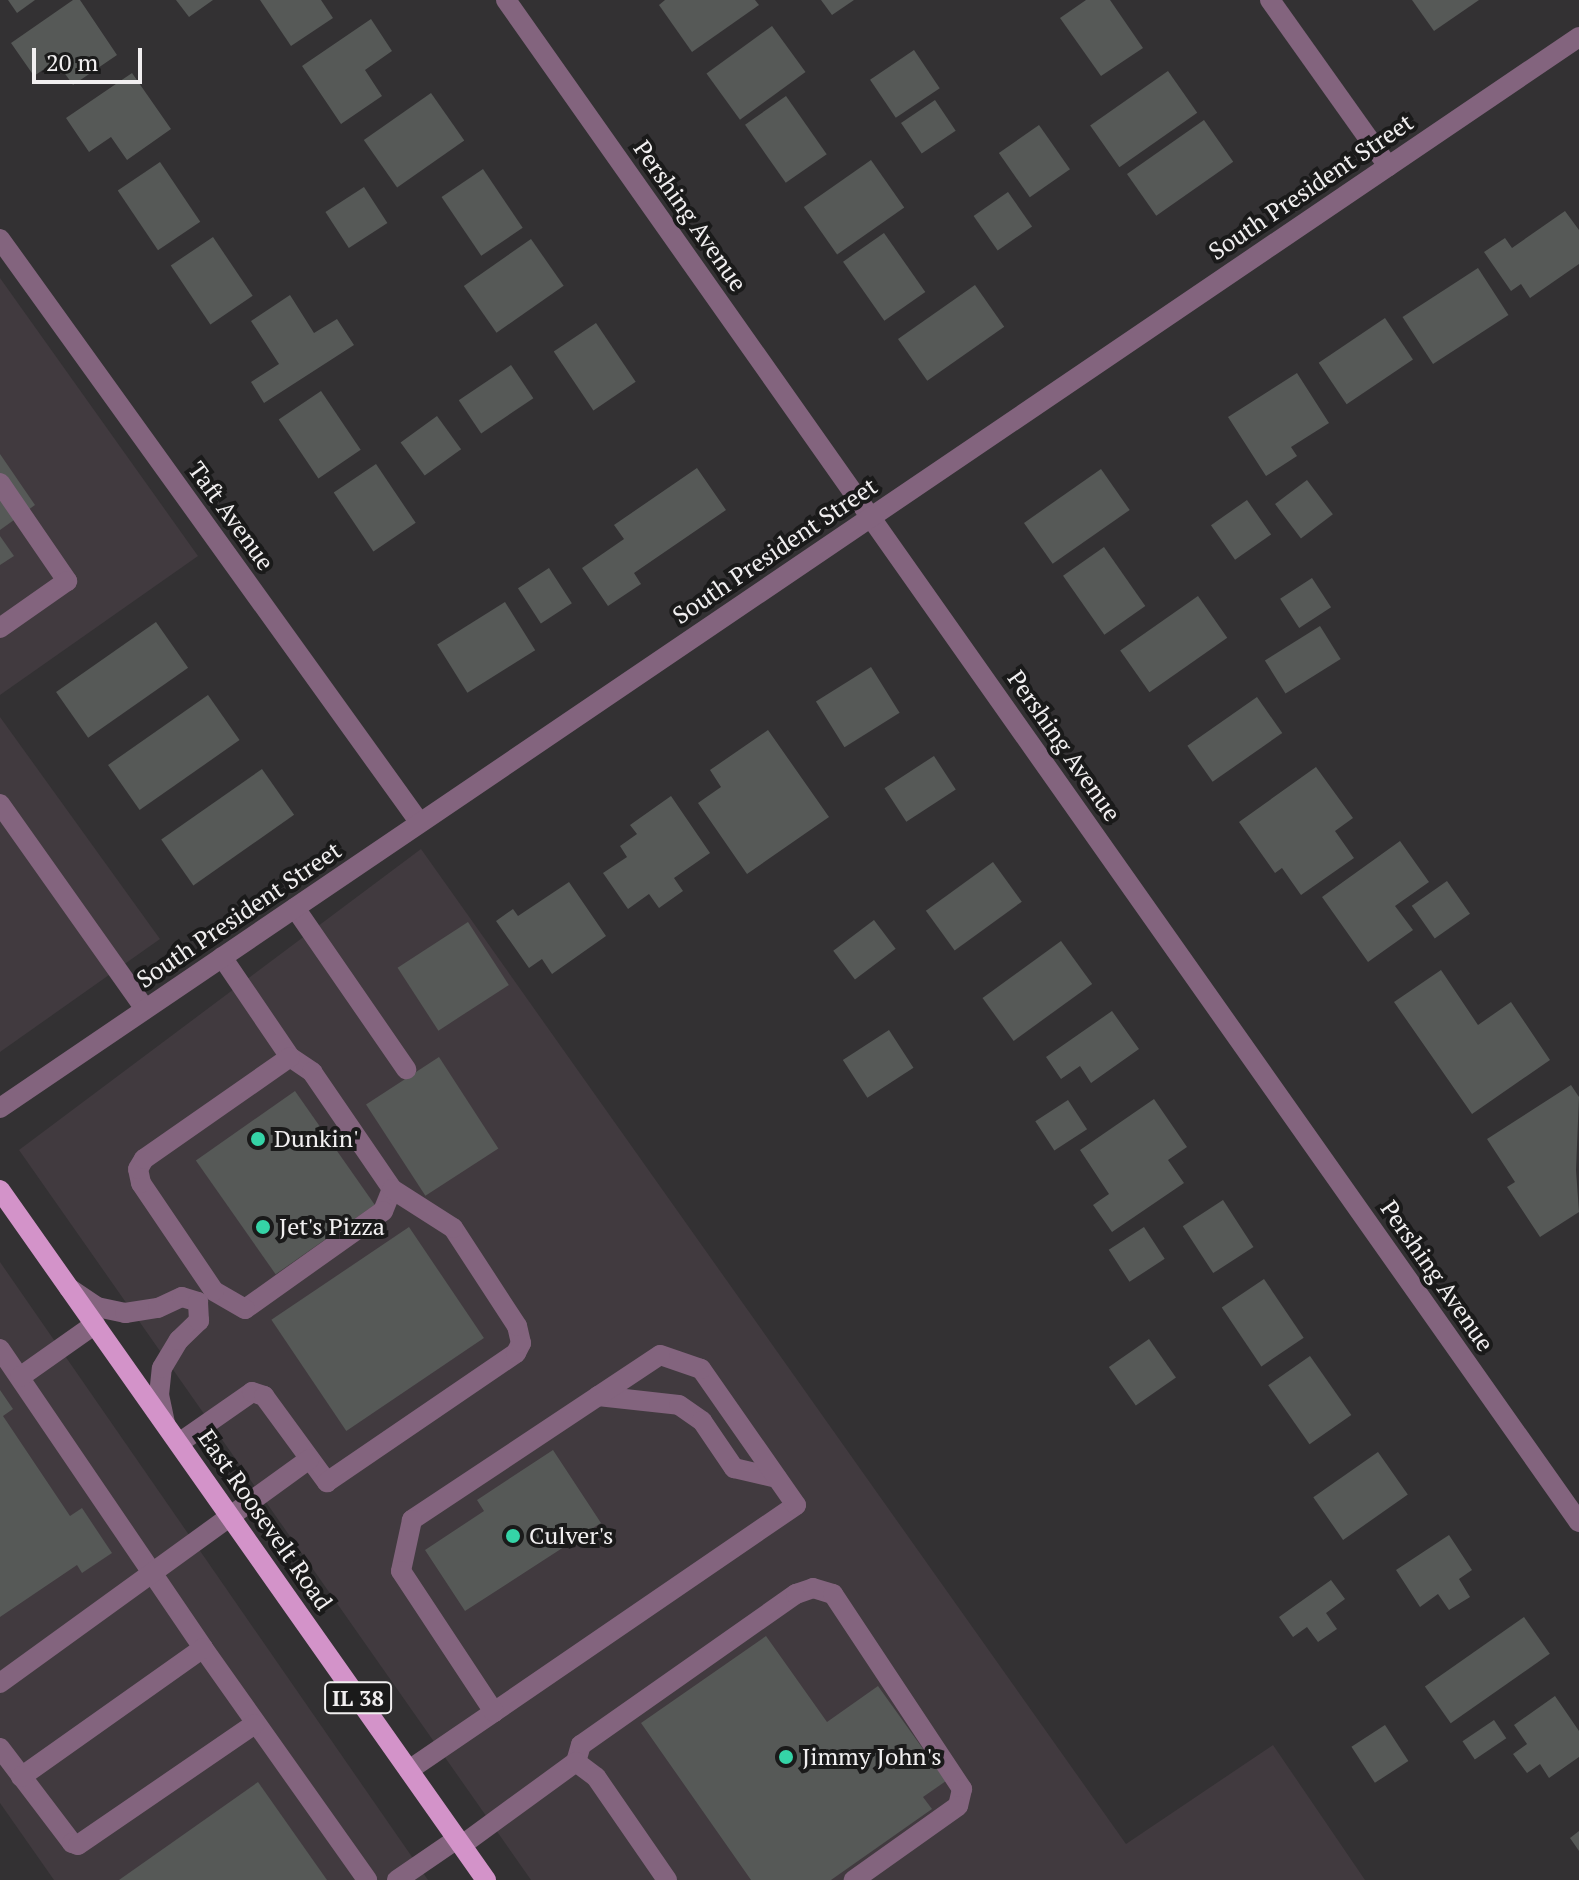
<!DOCTYPE html>
<html>
<head>
<meta charset="utf-8">
<style>
  body { margin:0 }
  #map { position:relative; width:1579px; height:1880px; overflow:hidden; background:#333133; font-family:"PT Serif",serif }
  div>[style] { position:absolute }
  [style*='--x'] { left:calc(var(--x)*1px); top:calc(var(--y)*1px); width:calc(var(--w)*1px); rotate:calc(var(--a)*1deg) }
  .built>* { inset:0; background:#413a3f }
  .building>* { inset:0; background:#565957; transform-origin:0 0 }
  .minor>* { height:20px; margin:-10px; padding:0 10px; transform-origin:10px; border-radius:10px; background:#83647e }
  .major>* { height:20px; margin:-10px; padding:0 10px; transform-origin:10px; border-radius:10px; background:#d393c9 }
  .dots>* { width:22px; height:22px; translate:-50% -50%; box-sizing:border-box; border:4px solid #1a1a1a; border-radius:50% }
  span { translate:-50% -50%; white-space:nowrap; text-align:center; line-height:1.15; -webkit-text-stroke:8px #1a1a1a; paint-order:stroke }
  .shield-label span { padding:2px 6px; background:#1a1a1a; border:2px solid; border-radius:6px; -webkit-text-stroke-width:0 }
  .shield-label { font-size:22px; color:#f1eff0; font-weight:700 }
  .street-label { font-size:24px; color:#f1eff0 }
  .poi-label { font-size:24px; color:#f1eff0 }
  .left { translate:0 -50%; text-align:left }
  .scale { position:absolute; left:32px; top:48px; width:110px; height:36px; box-sizing:border-box; border:4px solid #f1eff0; border-top:0; padding-left:10px; font-size:24px; line-height:28px; white-space:nowrap; color:#f1eff0; -webkit-text-stroke:6px #1a1a1a; paint-order:stroke }
</style>
</head>
<body>
<div id="map">
  <div class="built">
    <div style="clip-path:polygon(0 278px,198px 556px,0 695px)"></div>
    <div style="clip-path:polygon(0 717px,160px 939px,0 1052px)"></div>
    <div style="clip-path:polygon(421px 849px,1126px 1844px,1273px 1745px,1365px 1880px,531px 1880px,19px 1150px)"></div>
    <div style="clip-path:polygon(0 1262px,428px 1880px,54px 1880px,0 1803px)"></div>
  </div>
  <div class="building">
    <div style="clip-path:polygon(8px 0,35px 0,17px 13px)"></div>
    <div style="clip-path:polygon(73px 0,80px 0,117px 55px,73px 85px,56px 61px,34px 76px,11px 43px)"></div>
    <div style="clip-path:polygon(176px 0,213px 0,189px 17px)"></div>
    <div style="clip-path:polygon(260px 0,321px 0,333px 18px,291px 46px)"></div>
    <div style="clip-path:polygon(665px 0,755px 0,759px 5px,692px 52px,659px 5px)"></div>
    <div style="clip-path:polygon(821px 0,854px 0,832px 15px)"></div>
    <div style="clip-path:polygon(1086px 0,1110px 0,1143px 48px,1101px 76px,1060px 18px)"></div>
    <div style="clip-path:polygon(1412px 0,1479px 0,1434px 31px)"></div>
    <div style="clip-path:polygon(371px 19px,392px 51px,365px 70px,382px 96px,341px 124px,302px 66px)"></div>
    <div style="left:772px;top:26px;width:57px;height:81px;rotate:54deg"></div>
    <div style="left:914px;top:50px;width:46px;height:53px;rotate:56deg"></div>
    <div style="left:1168px;top:71px;width:51px;height:95px;rotate:55deg"></div>
    <div style="clip-path:polygon(132px 73px,171px 129px,127px 160px,111px 137px,89px 152px,66px 118px)"></div>
    <div style="left:431px;top:93px;width:58px;height:82px;rotate:55deg"></div>
    <div style="left:786px;top:96px;width:71px;height:50px;rotate:55deg"></div>
    <div style="left:935px;top:100px;width:37px;height:41px;rotate:56deg"></div>
    <div style="left:1204px;top:120px;width:51px;height:94px;rotate:55deg"></div>
    <div style="left:1039px;top:125px;width:54px;height:49px;rotate:55deg"></div>
    <div style="left:871px;top:160px;width:58px;height:82px;rotate:55deg"></div>
    <div style="left:160px;top:162px;width:72px;height:51px;rotate:56deg"></div>
    <div style="left:483px;top:169px;width:71px;height:50px;rotate:56deg"></div>
    <div style="left:364px;top:187px;width:43px;height:46px;rotate:57deg"></div>
    <div style="left:1008px;top:192px;width:42px;height:42px;rotate:55deg"></div>
    <div style="clip-path:polygon(1565px 211px,1579px 230px,1579px 264px,1530px 298px,1521px 284px,1511px 291px,1484px 252px,1505px 238px,1512px 248px)"></div>
    <div style="left:884px;top:233px;width:72px;height:50px;rotate:55deg"></div>
    <div style="left:213px;top:237px;width:71px;height:51px;rotate:56deg"></div>
    <div style="left:531px;top:239px;width:57px;height:82px;rotate:55deg"></div>
    <div style="left:1478px;top:268px;width:56px;height:90px;rotate:57deg"></div>
    <div style="left:975px;top:285px;width:51px;height:94px;rotate:55deg"></div>
    <div style="clip-path:polygon(290px 295px,314px 333px,337px 319px,354px 345px,264px 403px,251px 382px,279px 364px,251px 321px)"></div>
    <div style="left:1385px;top:318px;width:50px;height:80px;rotate:56deg"></div>
    <div style="left:596px;top:323px;width:71px;height:51px;rotate:56deg"></div>
    <div style="left:511px;top:365px;width:40px;height:63px;rotate:56deg"></div>
    <div style="clip-path:polygon(1297px 373px,1329px 423px,1291px 447px,1297px 456px,1266px 476px,1228px 417px)"></div>
    <div style="left:321px;top:391px;width:71px;height:51px;rotate:56deg"></div>
    <div style="left:437px;top:416px;width:41px;height:45px;rotate:54deg"></div>
    <div style="clip-path:polygon(0 454px,35px 505px,0 530px)"></div>
    <div style="left:376px;top:464px;width:71px;height:51px;rotate:56deg"></div>
    <div style="clip-path:polygon(697px 468px,726px 510px,634px 573px,641px 584px,608px 606px,582px 568px,624px 539px,614px 525px)"></div>
    <div style="left:1101px;top:469px;width:50px;height:94px;rotate:55deg"></div>
    <div style="left:1307px;top:480px;width:43px;height:40px;rotate:53deg"></div>
    <div style="left:1247px;top:500px;width:42px;height:44px;rotate:55deg"></div>
    <div style="clip-path:polygon(0 536px,14px 556px,0 565px)"></div>
    <div style="left:1104px;top:547px;width:72px;height:50px;rotate:55deg"></div>
    <div style="left:549px;top:568px;width:42px;height:37px;rotate:57deg"></div>
    <div style="left:1312px;top:578px;width:35px;height:38px;rotate:57deg"></div>
    <div style="left:1198px;top:596px;width:51px;height:95px;rotate:55deg"></div>
    <div style="left:505px;top:602px;width:57px;height:80px;rotate:58deg"></div>
    <div style="left:156px;top:622px;width:56px;height:122px;rotate:55deg"></div>
    <div style="left:1320px;top:626px;width:39px;height:65px;rotate:58deg"></div>
    <div style="left:871px;top:667px;width:54px;height:65px;rotate:58deg"></div>
    <div style="left:208px;top:695px;width:55px;height:122px;rotate:55deg"></div>
    <div style="left:1257px;top:697px;width:44px;height:85px;rotate:55deg"></div>
    <div style="clip-path:polygon(768px 730px,829px 817px,747px 874px,698px 803px,721px 787px,710px 770px)"></div>
    <div style="left:934px;top:756px;width:40px;height:59px;rotate:57deg"></div>
    <div style="clip-path:polygon(1316px 767px,1353px 818px,1335px 831px,1354px 858px,1301px 895px,1282px 868px,1275px 873px,1239px 822px)"></div>
    <div style="left:262px;top:769px;width:56px;height:123px;rotate:55deg"></div>
    <div style="clip-path:polygon(671px 796px,710px 853px,674px 878px,683px 891px,659px 908px,649px 894px,628px 909px,603px 873px,627px 857px,620px 846px,637px 834px,630px 825px)"></div>
    <div style="clip-path:polygon(1400px 841px,1429px 882px,1395px 906px,1413px 930px,1368px 962px,1322px 897px)"></div>
    <div style="left:993px;top:862px;width:49px;height:83px;rotate:54deg"></div>
    <div style="left:1447px;top:881px;width:40px;height:43px;rotate:55deg"></div>
    <div style="clip-path:polygon(569px 882px,606px 936px,552px 974px,542px 959px,529px 968px,496px 921px,513px 909px,518px 916px)"></div>
    <div style="left:874px;top:920px;width:36px;height:51px;rotate:53deg"></div>
    <div style="left:468px;top:922px;width:75px;height:84px;rotate:57deg"></div>
    <div style="left:1061px;top:941px;width:53px;height:97px;rotate:54deg"></div>
    <div style="clip-path:polygon(1441px 970px,1478px 1025px,1511px 1002px,1550px 1060px,1472px 1114px,1394px 1002px)"></div>
    <div style="clip-path:polygon(1112px 1011px,1139px 1049px,1091px 1083px,1080px 1066px,1061px 1079px,1046px 1057px)"></div>
    <div style="left:889px;top:1030px;width:45px;height:55px;rotate:57deg"></div>
    <div style="left:439px;top:1057px;width:109px;height:87px;rotate:57deg"></div>
    <div style="clip-path:polygon(1571px 1085px,1579px 1097px,1576px 1170px,1579px 1212px,1540px 1237px,1507px 1187px,1515px 1182px,1487px 1139px)"></div>
    <div style="left:295px;top:1091px;width:139px;height:121px;rotate:55deg"></div>
    <div style="clip-path:polygon(1154px 1099px,1187px 1147px,1168px 1160px,1184px 1183px,1112px 1232px,1093px 1205px,1109px 1194px,1080px 1150px)"></div>
    <div style="left:1068px;top:1100px;width:35px;height:39px;rotate:57deg"></div>
    <div style="left:1223px;top:1200px;width:56px;height:48px;rotate:57deg"></div>
    <div style="left:409px;top:1227px;width:134px;height:166px;rotate:56deg"></div>
    <div style="left:1144px;top:1227px;width:38px;height:42px;rotate:57deg"></div>
    <div style="left:1264px;top:1279px;width:71px;height:51px;rotate:56deg"></div>
    <div style="left:1149px;top:1339px;width:47px;height:49px;rotate:55deg"></div>
    <div style="left:1310px;top:1356px;width:72px;height:51px;rotate:55deg"></div>
    <div style="clip-path:polygon(0 1390px,13px 1409px,3px 1416px,70px 1516px,82px 1508px,112px 1553px,82px 1573px,77px 1565px,0 1617px)"></div>
    <div style="clip-path:polygon(553px 1450px,601px 1523px,465px 1611px,425px 1550px,484px 1511px,477px 1500px)"></div>
    <div style="left:1378px;top:1452px;width:52px;height:79px;rotate:55deg"></div>
    <div style="clip-path:polygon(1449px 1535px,1472px 1570px,1459px 1579px,1470px 1597px,1449px 1610px,1438px 1594px,1420px 1607px,1396px 1570px)"></div>
    <div style="clip-path:polygon(1331px 1580px,1345px 1599px,1326px 1613px,1337px 1629px,1318px 1642px,1307px 1627px,1293px 1637px,1279px 1617px)"></div>
    <div style="left:1524px;top:1617px;width:45px;height:121px;rotate:55deg"></div>
    <div style="clip-path:polygon(766px 1636px,827px 1722px,878px 1686px,946px 1781px,923px 1797px,932px 1809px,831px 1880px,751px 1880px,641px 1723px)"></div>
    <div style="clip-path:polygon(1555px 1696px,1579px 1731px,1579px 1757px,1549px 1778px,1540px 1764px,1527px 1773px,1513px 1754px,1527px 1744px,1514px 1725px)"></div>
    <div style="left:1494px;top:1720px;width:22px;height:38px;rotate:56deg"></div>
    <div style="left:1385px;top:1725px;width:43px;height:40px;rotate:57deg"></div>
    <div style="clip-path:polygon(258px 1782px,327px 1880px,119px 1880px)"></div>
    <div style="clip-path:polygon(1579px 1831px,1579px 1851px,1570px 1838px)"></div>
  </div>
  <div class="minor">
    <div style="--x:506;--y:0;--w:1862;--a:54.82"></div>
    <div style="--x:1270;--y:0;--w:204;--a:54.6"></div>
    <div style="--x:0;--y:239;--w:719;--a:54.28"></div>
    <div style="--x:0;--y:483;--w:119;--a:55.6"></div>
    <div style="--x:67;--y:581;--w:82;--a:145"></div>
    <div style="--x:0;--y:804;--w:251;--a:54.7"></div>
    <div style="--x:295;--y:908;--w:196;--a:55.4"></div>
    <div style="--x:222;--y:957;--w:121;--a:55.8"></div>
    <div style="--x:290;--y:1057;--w:27;--a:34"></div>
    <div style="--x:312;--y:1072;--w:142;--a:55.6"></div>
    <div style="--x:392;--y:1189;--w:24;--a:112"></div>
    <div style="--x:383;--y:1211;--w:169;--a:144.6"></div>
    <div style="--x:245;--y:1309;--w:36;--a:-150"></div>
    <div style="--x:214;--y:1291;--w:130;--a:-124.1"></div>
    <div style="--x:141;--y:1183;--w:14;--a:-102"></div>
    <div style="--x:138;--y:1169;--w:12;--a:-59"></div>
    <div style="--x:144;--y:1159;--w:178;--a:-34.9"></div>
    <div style="--x:0;--y:1108;--w:1908;--a:-34.15"></div>
    <div style="--x:69;--y:1288;--w:34;--a:34"></div>
    <div style="--x:97;--y:1307;--w:29;--a:12"></div>
    <div style="--x:125;--y:1313;--w:33;--a:-9"></div>
    <div style="--x:158;--y:1308;--w:26;--a:-25"></div>
    <div style="--x:182;--y:1297;--w:17;--a:17"></div>
    <div style="--x:0;--y:1349;--w:361;--a:55.8"></div>
    <div style="--x:203;--y:1648;--w:284;--a:54.7"></div>
    <div style="--x:20;--y:1377;--w:92;--a:-35.2"></div>
    <div style="--x:598;--y:1396;--w:81;--a:6.3"></div>
    <div style="--x:679;--y:1405;--w:28;--a:35"></div>
    <div style="--x:702;--y:1421;--w:57;--a:55.8"></div>
    <div style="--x:734;--y:1468;--w:44;--a:13.1"></div>
    <div style="--x:165;--y:1423;--w:29;--a:-102"></div>
    <div style="--x:159;--y:1395;--w:27;--a:-84"></div>
    <div style="--x:162;--y:1368;--w:33;--a:-59"></div>
    <div style="--x:179;--y:1340;--w:28;--a:-44"></div>
    <div style="--x:199;--y:1321;--w:19;--a:-93"></div>
    <div style="--x:179;--y:1443;--w:89;--a:-34.9"></div>
    <div style="--x:252;--y:1392;--w:13;--a:18"></div>
    <div style="--x:264;--y:1396;--w:107;--a:53.8"></div>
    <div style="--x:327;--y:1482;--w:229;--a:-34.3"></div>
    <div style="--x:516;--y:1353;--w:11;--a:-63"></div>
    <div style="--x:521;--y:1343;--w:17;--a:-103"></div>
    <div style="--x:517;--y:1326;--w:117;--a:-123.1"></div>
    <div style="--x:453;--y:1228;--w:72;--a:-147.4"></div>
    <div style="--x:0;--y:1683;--w:382;--a:-35.9"></div>
    <div style="--x:0;--y:1748;--w:119;--a:52.8"></div>
    <div style="--x:72;--y:1843;--w:6;--a:18"></div>
    <div style="--x:78;--y:1845;--w:214;--a:-34.4"></div>
    <div style="--x:576;--y:1762;--w:18;--a:-74"></div>
    <div style="--x:581;--y:1745;--w:263;--a:-35.1"></div>
    <div style="--x:796;--y:1594;--w:18;--a:-19"></div>
    <div style="--x:813;--y:1588;--w:21;--a:17"></div>
    <div style="--x:833;--y:1594;--w:234;--a:56.5"></div>
    <div style="--x:962;--y:1789;--w:17;--a:103"></div>
    <div style="--x:958;--y:1806;--w:128;--a:144.6"></div>
    <div style="--x:409;--y:1770;--w:103;--a:-34.3"></div>
    <div style="--x:494;--y:1712;--w:366;--a:-34.4"></div>
    <div style="--x:796;--y:1505;--w:166;--a:-124.9"></div>
    <div style="--x:701;--y:1369;--w:43;--a:-161.1"></div>
    <div style="--x:660;--y:1355;--w:298;--a:146.4"></div>
    <div style="--x:412;--y:1520;--w:52;--a:102.2"></div>
    <div style="--x:401;--y:1571;--w:169;--a:56.6"></div>
    <div style="--x:21;--y:1777;--w:223;--a:-35.3"></div>
    <div style="--x:462;--y:1845;--w:141;--a:-36.1"></div>
    <div style="--x:576;--y:1762;--w:25;--a:37"></div>
    <div style="--x:596;--y:1777;--w:125;--a:55.4"></div>
    <div style="--x:397;--y:1880;--w:73;--a:-34.3"></div>
  </div>
  <div class="major">
    <div style="--x:0;--y:1190;--w:844;--a:54.84"></div>
  </div>
  <div class="dots">
    <div style="left:258px;top:1139px;background:#35d4a7"></div>
    <div style="left:263px;top:1227px;background:#35d4a7"></div>
    <div style="left:513px;top:1536px;background:#35d4a7"></div>
    <div style="left:786px;top:1757px;background:#35d4a7"></div>
  </div>
  <div class="shield-label">
    <span style="left:358px;top:1698px">IL 38</span>
  </div>
  <div class="street-label">
    <span style="left:1311px;top:187px;rotate:-34deg">South President Street</span>
    <span style="left:690px;top:216px;rotate:55deg">Pershing Avenue</span>
    <span style="left:231px;top:516px;rotate:54deg">Taft Avenue</span>
    <span style="left:775px;top:551px;rotate:-34deg">South President Street</span>
    <span style="left:1064px;top:746px;rotate:55deg">Pershing Avenue</span>
    <span style="left:239px;top:915px;rotate:-34deg">South President Street</span>
    <span style="left:1437px;top:1276px;rotate:55deg">Pershing Avenue</span>
    <span style="left:265px;top:1520px;rotate:55deg">East Roosevelt Road</span>
  </div>
  <div class="poi-label">
    <span class="left" style="left:274px;top:1139px">Dunkin'</span>
    <span class="left" style="left:279px;top:1227px">Jet's Pizza</span>
    <span class="left" style="left:529px;top:1536px">Culver's</span>
    <span class="left" style="left:802px;top:1757px">Jimmy John's</span>
  </div>
  <div class="scale">20 m</div>
</div>
</body>
</html>
